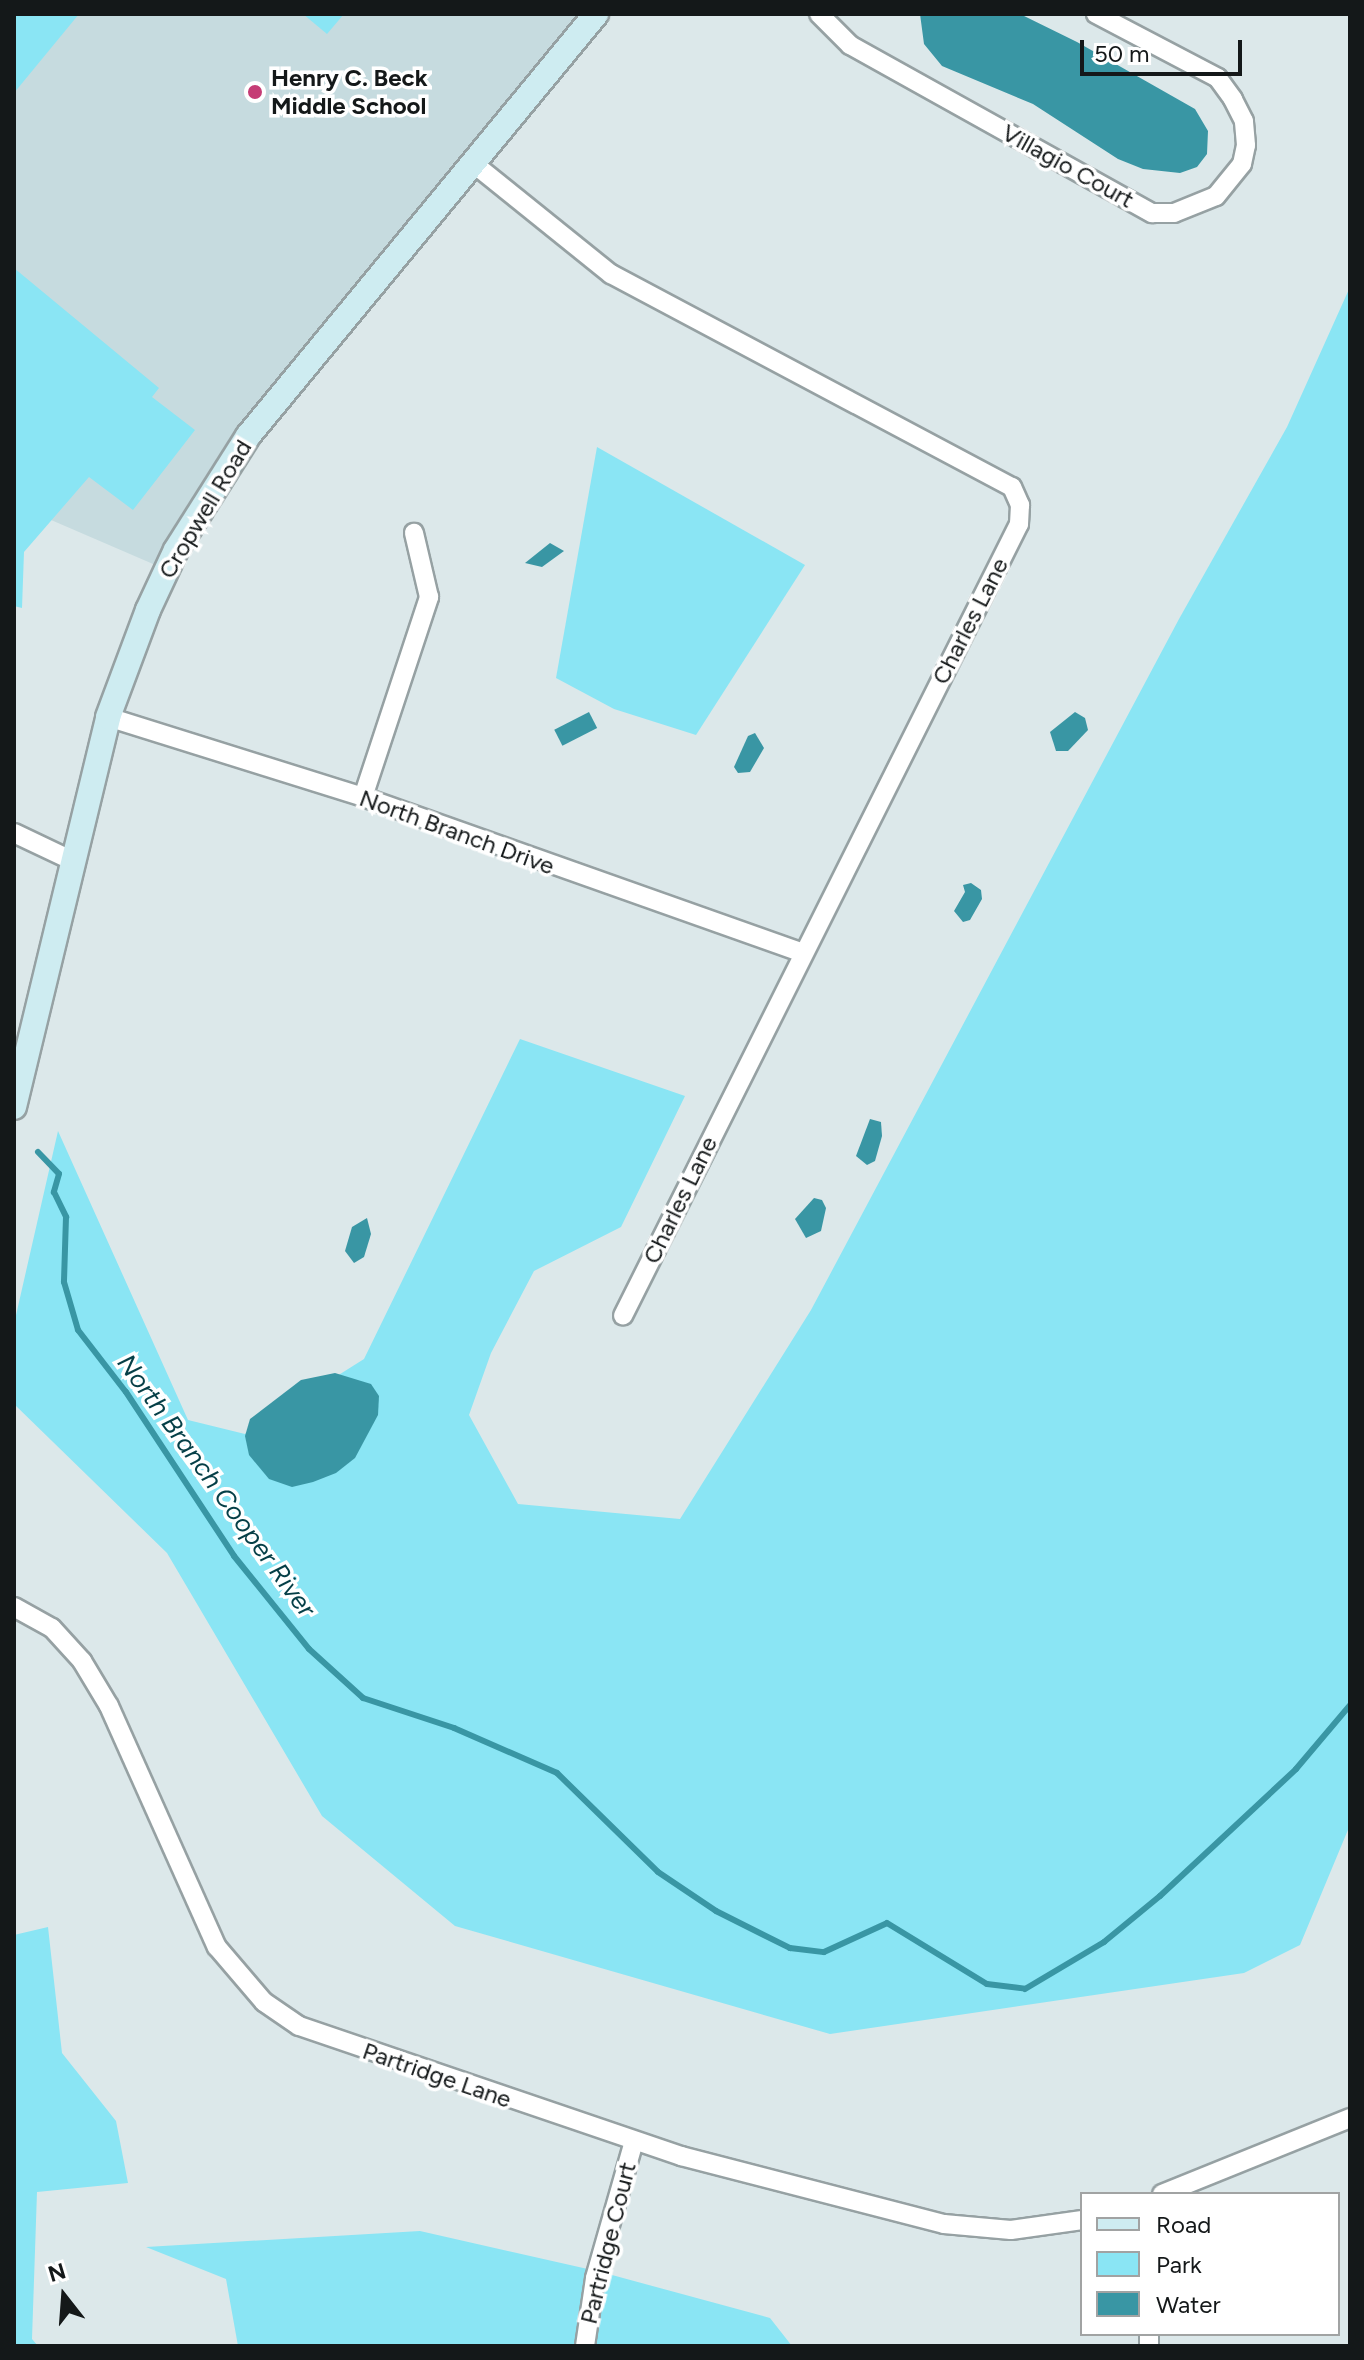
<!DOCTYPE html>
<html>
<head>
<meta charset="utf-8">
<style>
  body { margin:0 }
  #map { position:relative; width:1364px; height:2360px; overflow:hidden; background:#dce8ea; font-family:Figtree,sans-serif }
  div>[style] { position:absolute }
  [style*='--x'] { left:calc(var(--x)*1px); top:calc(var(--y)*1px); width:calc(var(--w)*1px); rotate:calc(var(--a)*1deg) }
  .built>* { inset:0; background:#c6dbdf }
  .green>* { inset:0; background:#8ae5f4 }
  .water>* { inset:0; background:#3996a4; transform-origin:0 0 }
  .stream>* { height:6px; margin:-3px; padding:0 3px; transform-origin:3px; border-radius:3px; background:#3996a4 }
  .roads { filter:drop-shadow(2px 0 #96a1a3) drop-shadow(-2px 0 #96a1a3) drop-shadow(0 2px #96a1a3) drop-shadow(0 -2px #96a1a3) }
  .street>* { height:18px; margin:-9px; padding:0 9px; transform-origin:9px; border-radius:9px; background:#fff }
  .secondary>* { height:24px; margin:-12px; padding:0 12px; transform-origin:12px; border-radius:12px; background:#ceecf1 }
  .dots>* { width:22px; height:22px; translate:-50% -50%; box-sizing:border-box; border:4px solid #fff; border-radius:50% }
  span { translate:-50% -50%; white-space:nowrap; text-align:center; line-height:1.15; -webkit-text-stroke:7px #fff; paint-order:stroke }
  .poi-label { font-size:24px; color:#141819; font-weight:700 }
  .left { translate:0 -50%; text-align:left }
  .street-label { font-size:24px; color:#141819 }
  .water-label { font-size:26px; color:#053f47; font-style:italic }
  .frame { position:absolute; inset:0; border:16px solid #141819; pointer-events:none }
  .legend { position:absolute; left:1080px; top:2192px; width:260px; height:144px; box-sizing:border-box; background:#fff; border:2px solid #a1a3a3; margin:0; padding:10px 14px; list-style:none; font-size:24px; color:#141819 }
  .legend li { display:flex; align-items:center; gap:16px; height:40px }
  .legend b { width:40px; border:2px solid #a1a3a3 }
  .north { position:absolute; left:24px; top:2256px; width:80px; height:80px; -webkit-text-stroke:6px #fff; paint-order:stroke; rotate:343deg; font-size:22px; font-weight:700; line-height:32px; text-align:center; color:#141819 }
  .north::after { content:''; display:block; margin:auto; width:28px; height:36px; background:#141819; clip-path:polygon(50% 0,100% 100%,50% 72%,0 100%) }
  .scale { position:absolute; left:1080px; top:40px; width:162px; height:36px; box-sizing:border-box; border:4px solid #141819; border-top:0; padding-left:10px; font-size:24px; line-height:28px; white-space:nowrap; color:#141819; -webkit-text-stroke:6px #fff; paint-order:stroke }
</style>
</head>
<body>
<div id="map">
  <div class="built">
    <div style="clip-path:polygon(14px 14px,596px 14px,339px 325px,167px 570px,14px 504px)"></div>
  </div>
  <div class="green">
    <div style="clip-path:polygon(14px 14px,79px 14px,14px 93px)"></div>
    <div style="clip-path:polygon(303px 14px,344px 14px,327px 34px)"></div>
    <div style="clip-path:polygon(14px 268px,159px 388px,152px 397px,195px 430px,133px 510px,89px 477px,24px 552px,22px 608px,14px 606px)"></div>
    <div style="clip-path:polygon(1350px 287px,1350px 1825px,1300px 1945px,1244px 1973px,830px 2034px,455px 1926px,322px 1816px,167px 1553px,14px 1404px,14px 1324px,58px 1131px,188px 1420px,245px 1434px,364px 1359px,520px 1039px,685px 1096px,621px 1227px,534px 1271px,491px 1353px,469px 1415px,518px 1504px,680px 1519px,811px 1310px,1179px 619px,1287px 427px)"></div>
    <div style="clip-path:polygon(597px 447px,805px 565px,696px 735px,614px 709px,556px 678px)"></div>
    <div style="clip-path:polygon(48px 1927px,62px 2053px,116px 2121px,128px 2183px,37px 2192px,32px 2339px,38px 2346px,14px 2346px,14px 1935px)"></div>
    <div style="clip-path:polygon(420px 2231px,601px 2272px,770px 2318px,792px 2346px,238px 2346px,226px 2279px,146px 2247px)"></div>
  </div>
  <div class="water">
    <div style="clip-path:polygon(920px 14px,1020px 14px,1077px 42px,1195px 109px,1208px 131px,1207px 154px,1197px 167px,1180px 173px,1143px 169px,1118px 159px,1033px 104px,942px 66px,924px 44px)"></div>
    <div style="clip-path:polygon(550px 543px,564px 551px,542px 567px,525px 563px)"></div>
    <div style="left:589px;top:712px;width:18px;height:39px;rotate:63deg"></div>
    <div style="clip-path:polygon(1075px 712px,1085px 718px,1088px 730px,1068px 751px,1056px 751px,1050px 732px)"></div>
    <div style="clip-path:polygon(755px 733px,764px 748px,750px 772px,738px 773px,734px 767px,748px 736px)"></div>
    <div style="clip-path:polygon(971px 883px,981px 890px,982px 899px,970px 920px,963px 922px,954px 911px,965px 892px,963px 885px)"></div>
    <div style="clip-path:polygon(870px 1119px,881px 1122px,882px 1136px,875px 1161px,867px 1165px,856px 1156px)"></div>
    <div style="clip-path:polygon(814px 1198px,822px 1200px,826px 1208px,821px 1231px,806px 1238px,795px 1219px)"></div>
    <div style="clip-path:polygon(367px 1218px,371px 1234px,364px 1257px,354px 1263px,345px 1251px,352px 1227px)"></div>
    <div style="clip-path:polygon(335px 1373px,371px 1384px,379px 1396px,378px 1415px,355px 1458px,336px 1473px,313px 1482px,292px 1487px,269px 1479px,249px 1455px,245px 1436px,250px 1419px,301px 1380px)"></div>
  </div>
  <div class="stream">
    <div style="--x:38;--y:1152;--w:30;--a:46"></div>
    <div style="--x:59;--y:1174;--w:19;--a:106"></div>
    <div style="--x:54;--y:1192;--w:28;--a:64"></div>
    <div style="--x:66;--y:1217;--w:65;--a:91.8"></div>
    <div style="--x:64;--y:1282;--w:50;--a:73.7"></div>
    <div style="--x:78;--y:1330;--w:78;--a:52.3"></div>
    <div style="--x:126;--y:1392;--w:196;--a:56.6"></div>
    <div style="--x:234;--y:1556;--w:119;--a:51.1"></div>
    <div style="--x:309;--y:1649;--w:73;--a:42.2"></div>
    <div style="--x:363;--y:1698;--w:96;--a:18.2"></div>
    <div style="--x:454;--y:1728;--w:112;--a:23.6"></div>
    <div style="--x:557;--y:1773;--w:141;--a:44.4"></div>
    <div style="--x:658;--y:1872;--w:70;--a:33.9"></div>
    <div style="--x:716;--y:1911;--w:83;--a:26.6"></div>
    <div style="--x:790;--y:1948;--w:34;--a:7"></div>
    <div style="--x:824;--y:1952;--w:69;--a:-24.7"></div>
    <div style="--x:887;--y:1923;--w:117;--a:31.4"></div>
    <div style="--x:987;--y:1984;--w:38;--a:7"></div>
    <div style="--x:1025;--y:1989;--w:92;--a:-30.7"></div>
    <div style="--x:1104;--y:1942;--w:72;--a:-39.4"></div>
    <div style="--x:1160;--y:1896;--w:186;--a:-43"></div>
    <div style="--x:1296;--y:1769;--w:84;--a:-49.8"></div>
  </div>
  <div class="roads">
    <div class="street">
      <div style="--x:819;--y:14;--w:44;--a:45"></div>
      <div style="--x:850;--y:45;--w:346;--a:29.1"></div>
      <div style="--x:1152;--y:213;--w:22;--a:0"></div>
      <div style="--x:1174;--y:213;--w:45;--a:-22"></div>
      <div style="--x:1216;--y:196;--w:41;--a:-50.9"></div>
      <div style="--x:1242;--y:164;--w:19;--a:-78"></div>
      <div style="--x:1246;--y:145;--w:24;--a:-95"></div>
      <div style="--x:1244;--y:121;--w:25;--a:-117"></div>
      <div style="--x:1233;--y:99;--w:26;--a:-126"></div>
      <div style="--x:1218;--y:78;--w:138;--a:-152.3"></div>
      <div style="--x:474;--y:164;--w:176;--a:38.8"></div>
      <div style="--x:611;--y:274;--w:454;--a:28"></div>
      <div style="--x:1012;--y:487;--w:20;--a:66"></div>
      <div style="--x:1020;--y:505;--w:19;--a:93"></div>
      <div style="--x:1019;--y:524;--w:885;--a:116.57"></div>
      <div style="--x:108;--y:717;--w:267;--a:17.4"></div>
      <div style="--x:363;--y:797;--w:467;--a:19.5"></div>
      <div style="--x:363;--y:797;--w:211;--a:-71.7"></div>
      <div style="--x:429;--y:597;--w:66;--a:-103.2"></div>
      <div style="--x:14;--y:833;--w:65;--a:25.4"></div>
      <div style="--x:14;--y:1607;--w:43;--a:28.9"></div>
      <div style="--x:52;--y:1628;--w:45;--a:47.7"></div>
      <div style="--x:82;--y:1661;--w:52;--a:59"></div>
      <div style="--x:109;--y:1706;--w:264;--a:65.9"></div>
      <div style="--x:217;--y:1947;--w:72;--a:49.5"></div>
      <div style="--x:264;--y:2002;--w:42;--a:34.4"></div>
      <div style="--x:299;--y:2026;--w:404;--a:18.8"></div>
      <div style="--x:681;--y:2156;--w:272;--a:14.5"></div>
      <div style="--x:944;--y:2224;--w:67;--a:5.1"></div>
      <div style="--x:1011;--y:2230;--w:72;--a:-8"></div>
      <div style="--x:1162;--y:2194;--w:203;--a:-22"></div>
      <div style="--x:585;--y:2346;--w:69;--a:-81.6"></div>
      <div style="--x:595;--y:2278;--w:142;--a:-74.1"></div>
      <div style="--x:1149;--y:2346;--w:12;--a:-90"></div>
    </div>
    <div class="secondary">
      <div style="--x:14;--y:1107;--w:401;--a:-76.4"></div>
      <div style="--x:108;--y:717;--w:114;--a:-69.5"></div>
      <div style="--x:148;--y:610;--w:66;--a:-65"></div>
      <div style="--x:176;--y:550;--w:135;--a:-57.7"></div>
      <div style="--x:248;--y:436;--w:547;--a:-50.49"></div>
    </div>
  </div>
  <div class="dots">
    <div style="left:255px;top:92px;background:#c53c75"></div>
  </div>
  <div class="poi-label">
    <span class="left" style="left:271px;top:92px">Henry C. Beck<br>Middle School</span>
  </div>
  <div class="street-label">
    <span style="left:1068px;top:166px;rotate:29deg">Villagio Court</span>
    <span style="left:205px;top:509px;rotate:-59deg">Cropwell Road</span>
    <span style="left:970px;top:621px;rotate:-63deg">Charles Lane</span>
    <span style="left:457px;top:832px;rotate:20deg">North Branch Drive</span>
    <span style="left:680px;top:1200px;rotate:-64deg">Charles Lane</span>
    <span style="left:437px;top:2075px;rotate:19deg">Partridge Lane</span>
    <span style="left:608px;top:2243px;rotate:-76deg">Partridge Court</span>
  </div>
  <div class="water-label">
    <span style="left:216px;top:1486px;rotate:54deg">North Branch Cooper River</span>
  </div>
  <div class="frame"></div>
  <ul class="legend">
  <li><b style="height:10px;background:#ceecf1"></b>Road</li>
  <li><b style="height:22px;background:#8ae5f4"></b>Park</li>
  <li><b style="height:22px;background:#3996a4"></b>Water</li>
  </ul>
  <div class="north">N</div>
  <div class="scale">50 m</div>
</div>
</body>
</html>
